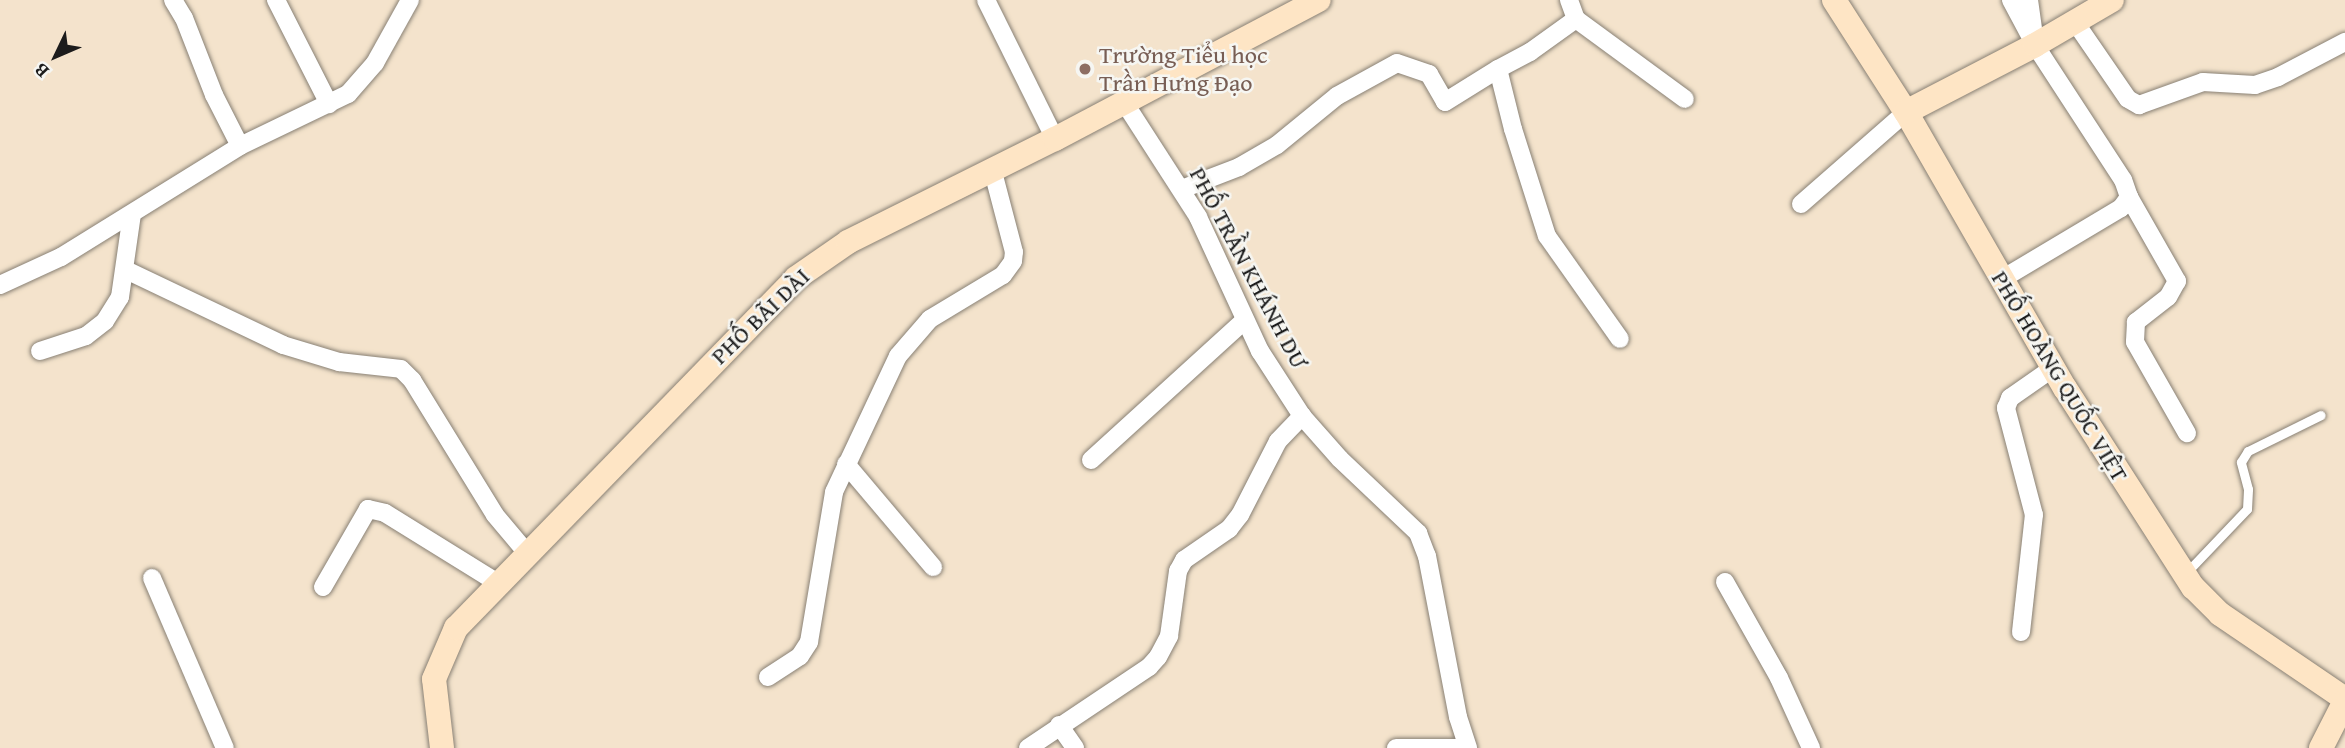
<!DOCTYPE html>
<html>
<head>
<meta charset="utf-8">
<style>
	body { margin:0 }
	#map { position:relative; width:2345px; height:748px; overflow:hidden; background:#f4e3cc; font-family:"Gentium Book Plus",serif }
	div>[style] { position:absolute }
	.roads { filter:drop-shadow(0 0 2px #888074) drop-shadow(0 0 2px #888074) }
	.lane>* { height:9px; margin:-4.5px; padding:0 4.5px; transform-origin:4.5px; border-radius:4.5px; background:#fff }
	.street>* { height:18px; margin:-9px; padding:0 9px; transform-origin:9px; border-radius:9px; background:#fff }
	.secondary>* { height:24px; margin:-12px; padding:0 12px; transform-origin:12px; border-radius:12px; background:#fee5c5 }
	.dots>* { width:19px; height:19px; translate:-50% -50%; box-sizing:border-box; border:4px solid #f6f6f2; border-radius:50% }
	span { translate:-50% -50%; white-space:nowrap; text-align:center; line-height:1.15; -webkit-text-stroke:5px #f6f6f2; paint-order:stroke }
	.education-label { font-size:24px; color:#785e54 }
	.left { translate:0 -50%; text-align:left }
	.street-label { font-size:24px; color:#1c1c1c }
	.north { position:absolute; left:21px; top:21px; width:70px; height:70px; -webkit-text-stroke:5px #f6f6f2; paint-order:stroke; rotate:226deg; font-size:19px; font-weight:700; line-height:28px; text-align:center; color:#1c1c1c }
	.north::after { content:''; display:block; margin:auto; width:24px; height:32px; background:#1c1c1c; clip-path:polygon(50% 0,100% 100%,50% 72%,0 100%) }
</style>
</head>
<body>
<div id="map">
	<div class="roads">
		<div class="lane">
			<div style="left:2185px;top:574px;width:90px;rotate:-46.4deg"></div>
			<div style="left:2247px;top:509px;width:20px;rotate:-87deg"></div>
			<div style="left:2248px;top:489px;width:28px;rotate:-105deg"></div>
			<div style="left:2241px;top:462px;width:13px;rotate:-58deg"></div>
			<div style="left:2248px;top:451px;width:81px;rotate:-26.3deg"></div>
		</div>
		<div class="street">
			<div style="left:173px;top:0;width:21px;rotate:59deg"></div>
			<div style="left:184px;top:18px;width:83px;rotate:68.7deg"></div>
			<div style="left:214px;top:95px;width:57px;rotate:63deg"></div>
			<div style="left:276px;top:0;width:117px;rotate:63deg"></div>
			<div style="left:986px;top:0;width:155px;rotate:63.6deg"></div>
			<div style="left:1569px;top:0;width:20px;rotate:70deg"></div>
			<div style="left:1576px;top:19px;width:57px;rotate:144.3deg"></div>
			<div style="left:1530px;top:52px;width:36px;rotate:152deg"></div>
			<div style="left:1498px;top:69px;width:62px;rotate:76deg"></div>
			<div style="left:1513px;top:129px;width:112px;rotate:72.4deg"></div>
			<div style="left:1547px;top:236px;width:126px;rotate:54.7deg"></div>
			<div style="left:2029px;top:0;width:35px;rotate:82deg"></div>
			<div style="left:1576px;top:19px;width:135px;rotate:36.3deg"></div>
			<div style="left:2075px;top:22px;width:93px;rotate:55.5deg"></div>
			<div style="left:2128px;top:99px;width:13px;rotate:29deg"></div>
			<div style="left:2139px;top:105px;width:68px;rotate:-19.8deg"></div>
			<div style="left:2203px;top:82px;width:52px;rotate:3.3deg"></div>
			<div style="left:2255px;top:85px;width:24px;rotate:-19deg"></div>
			<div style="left:2278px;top:77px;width:76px;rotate:-27.6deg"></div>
			<div style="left:1124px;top:102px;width:137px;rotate:57.2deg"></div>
			<div style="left:1198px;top:217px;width:148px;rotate:65.2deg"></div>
			<div style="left:1260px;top:351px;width:77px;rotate:57.1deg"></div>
			<div style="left:1302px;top:416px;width:57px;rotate:48.5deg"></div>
			<div style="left:1340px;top:459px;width:108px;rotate:43.5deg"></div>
			<div style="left:1418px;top:533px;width:25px;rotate:69deg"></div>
			<div style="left:1427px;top:556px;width:164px;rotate:79.1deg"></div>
			<div style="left:1458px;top:717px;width:33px;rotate:72deg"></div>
			<div style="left:1182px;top:189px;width:61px;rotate:-21.1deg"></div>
			<div style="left:1239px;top:167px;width:44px;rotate:-30.1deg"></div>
			<div style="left:1277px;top:145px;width:77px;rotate:-39.2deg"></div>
			<div style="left:1337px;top:96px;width:68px;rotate:-28.8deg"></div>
			<div style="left:1397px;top:63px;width:34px;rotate:19deg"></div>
			<div style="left:1429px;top:74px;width:32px;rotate:60deg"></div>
			<div style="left:1445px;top:102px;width:62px;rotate:-31.9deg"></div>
			<div style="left:2129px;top:197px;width:97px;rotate:60.3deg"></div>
			<div style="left:2177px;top:281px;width:18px;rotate:119deg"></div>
			<div style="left:2168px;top:297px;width:41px;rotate:142deg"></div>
			<div style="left:2136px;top:322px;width:20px;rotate:93deg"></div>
			<div style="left:2135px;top:342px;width:105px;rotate:60.3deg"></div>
			<div style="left:1801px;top:204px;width:140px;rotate:-41.2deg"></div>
			<div style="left:126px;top:270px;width:174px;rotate:25.5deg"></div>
			<div style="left:283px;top:345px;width:59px;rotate:16.9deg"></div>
			<div style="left:339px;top:362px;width:62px;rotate:6.4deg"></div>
			<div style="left:401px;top:369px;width:16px;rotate:45deg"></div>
			<div style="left:412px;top:380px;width:158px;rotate:58.4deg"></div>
			<div style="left:495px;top:515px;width:50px;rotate:49.9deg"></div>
			<div style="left:2002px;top:279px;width:139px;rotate:-30.8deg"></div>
			<div style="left:2121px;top:208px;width:14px;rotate:-54deg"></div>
			<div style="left:2129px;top:197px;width:18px;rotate:-109deg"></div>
			<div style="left:2123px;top:180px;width:161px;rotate:-123.1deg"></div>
			<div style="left:2035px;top:45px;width:51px;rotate:-118.1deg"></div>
			<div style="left:0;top:285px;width:67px;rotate:-24.7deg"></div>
			<div style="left:61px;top:257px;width:211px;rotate:-31.8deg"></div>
			<div style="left:240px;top:146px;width:120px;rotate:-25.7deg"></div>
			<div style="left:348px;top:94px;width:41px;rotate:-48.9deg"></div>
			<div style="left:375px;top:63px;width:72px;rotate:-60.9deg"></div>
			<div style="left:40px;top:351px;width:48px;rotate:-18.1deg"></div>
			<div style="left:86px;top:336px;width:24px;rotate:-38deg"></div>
			<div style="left:105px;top:321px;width:28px;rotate:-58deg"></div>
			<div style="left:120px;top:297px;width:84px;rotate:-81.8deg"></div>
			<div style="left:1091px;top:460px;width:208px;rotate:-42.3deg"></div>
			<div style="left:846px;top:464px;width:135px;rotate:49.8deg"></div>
			<div style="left:152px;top:578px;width:185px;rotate:66.8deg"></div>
			<div style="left:1725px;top:582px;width:110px;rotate:60.6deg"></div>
			<div style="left:1779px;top:678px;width:77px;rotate:65.4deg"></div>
			<div style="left:323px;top:587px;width:90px;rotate:-60deg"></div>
			<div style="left:368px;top:509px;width:17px;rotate:13deg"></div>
			<div style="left:385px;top:513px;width:133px;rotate:31.8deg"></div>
			<div style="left:2021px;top:632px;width:118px;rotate:-83.7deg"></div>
			<div style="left:2034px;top:515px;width:111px;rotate:-104.7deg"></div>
			<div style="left:2006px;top:408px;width:11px;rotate:-68deg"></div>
			<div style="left:2010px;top:398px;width:52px;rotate:-34.9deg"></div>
			<div style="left:768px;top:677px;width:38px;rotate:-33deg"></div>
			<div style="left:800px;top:656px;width:17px;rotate:-57deg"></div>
			<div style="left:809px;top:642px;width:152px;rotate:-80.5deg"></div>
			<div style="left:834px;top:492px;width:150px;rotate:-64.8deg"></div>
			<div style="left:898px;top:356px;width:49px;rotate:-49.1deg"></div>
			<div style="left:930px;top:319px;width:85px;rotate:-31.1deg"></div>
			<div style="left:1003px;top:275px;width:17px;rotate:-54deg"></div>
			<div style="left:1013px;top:261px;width:9px;rotate:-84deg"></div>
			<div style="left:1014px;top:252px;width:83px;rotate:-104.7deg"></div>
			<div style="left:1059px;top:725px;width:28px;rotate:55deg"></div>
			<div style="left:1028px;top:748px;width:146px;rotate:-33.8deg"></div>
			<div style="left:1149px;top:667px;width:13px;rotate:-48deg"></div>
			<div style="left:1158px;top:657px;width:24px;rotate:-62deg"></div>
			<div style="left:1169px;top:636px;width:66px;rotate:-82.1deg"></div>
			<div style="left:1178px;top:571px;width:13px;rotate:-61deg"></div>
			<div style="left:1184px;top:560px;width:55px;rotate:-34.6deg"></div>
			<div style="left:1229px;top:529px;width:18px;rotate:-52deg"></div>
			<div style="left:1240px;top:515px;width:83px;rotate:-62.8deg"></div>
			<div style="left:1278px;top:441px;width:35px;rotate:-46deg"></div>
			<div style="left:1396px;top:748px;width:71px"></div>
		</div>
		<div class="secondary">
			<div style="left:1834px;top:0;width:133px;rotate:57.3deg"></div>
			<div style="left:1906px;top:112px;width:319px;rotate:60.1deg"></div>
			<div style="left:2065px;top:388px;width:237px;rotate:57.3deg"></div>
			<div style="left:2193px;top:587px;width:38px;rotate:45deg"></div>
			<div style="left:2220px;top:614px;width:151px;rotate:34.2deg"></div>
			<div style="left:1906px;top:112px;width:145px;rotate:-27.4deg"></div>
			<div style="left:2035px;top:45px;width:89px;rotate:-30.3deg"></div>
			<div style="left:442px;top:748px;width:69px;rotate:-96.6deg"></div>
			<div style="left:434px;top:679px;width:56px;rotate:-66.7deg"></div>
			<div style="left:456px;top:628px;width:488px;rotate:-45.8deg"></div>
			<div style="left:796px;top:278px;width:63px;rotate:-34.7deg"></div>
			<div style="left:848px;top:242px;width:231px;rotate:-26.5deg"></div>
			<div style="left:1055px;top:139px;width:298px;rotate:-27.8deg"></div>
			<div style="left:2321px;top:748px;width:53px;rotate:-62.9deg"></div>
		</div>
	</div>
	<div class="dots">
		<div style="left:1085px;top:69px;background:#8d6e63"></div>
	</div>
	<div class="education-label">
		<span class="left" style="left:1099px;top:69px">Trường Tiểu học<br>Trần Hưng Đạo</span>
	</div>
	<div class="street-label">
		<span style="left:1249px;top:268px;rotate:62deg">PHỐ TRẦN KHÁNH DƯ</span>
		<span style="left:760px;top:316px;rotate:-44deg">PHỐ BÃI DÀI</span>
		<span style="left:2060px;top:376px;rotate:59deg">PHỐ HOÀNG QUỐC VIỆT</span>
	</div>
	<div class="north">B</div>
</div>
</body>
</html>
